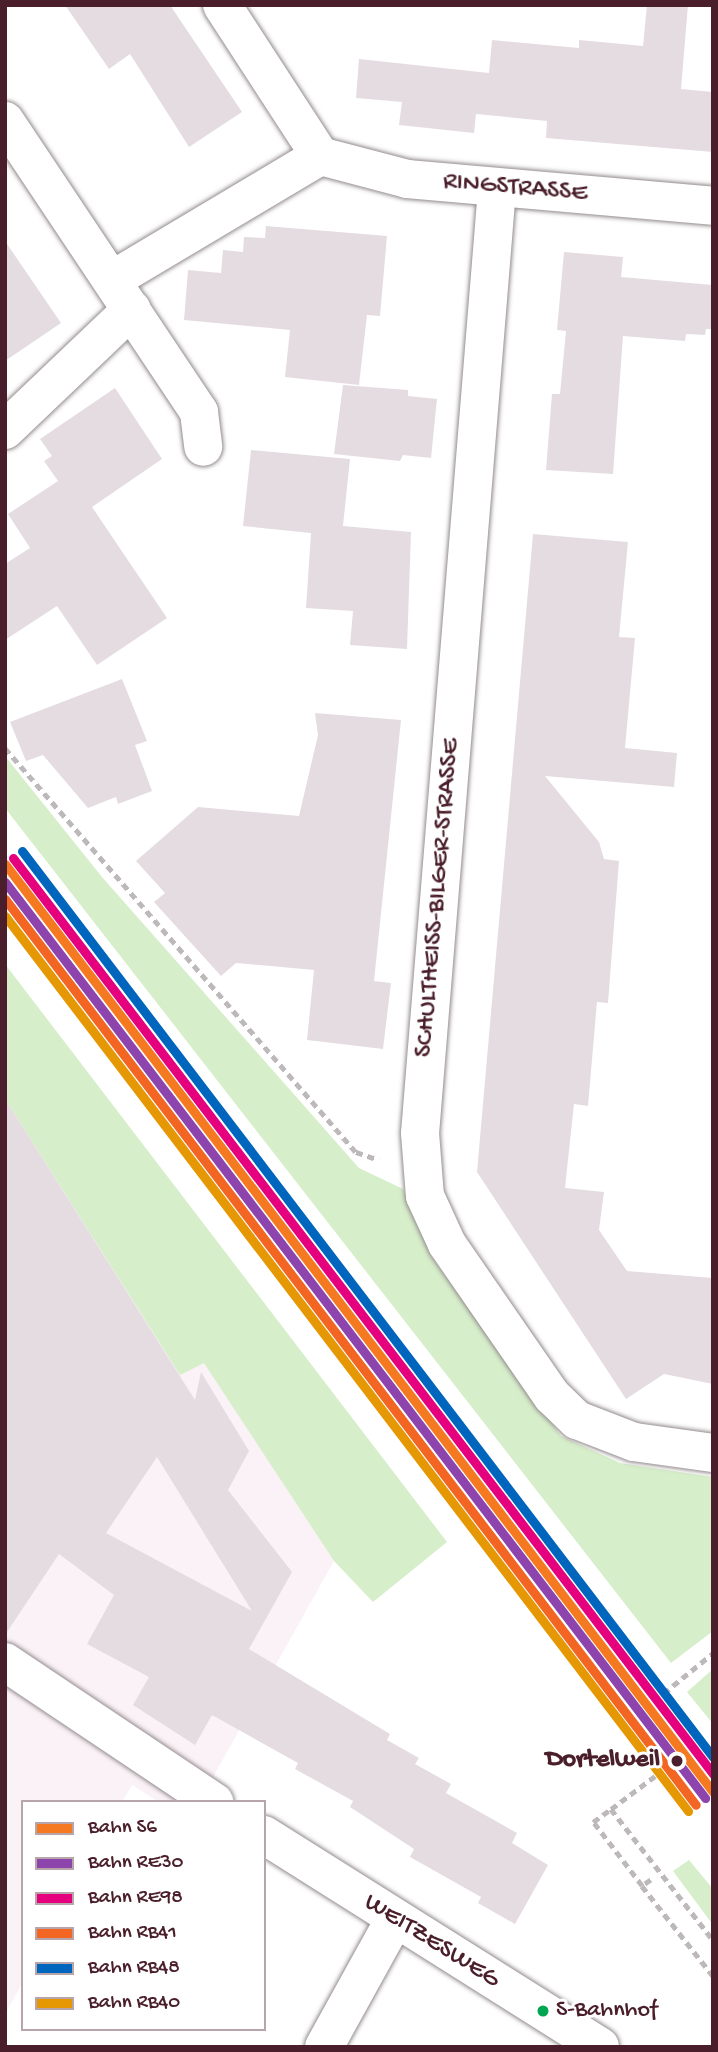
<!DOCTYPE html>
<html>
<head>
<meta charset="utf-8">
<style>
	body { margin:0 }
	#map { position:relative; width:718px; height:2052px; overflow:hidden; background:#fff; font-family:"Gochi Hand",sans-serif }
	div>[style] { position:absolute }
	.built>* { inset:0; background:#faf2f7 }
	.green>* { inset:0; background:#d6eeca }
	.building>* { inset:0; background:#e5dce2 }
	.path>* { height:4.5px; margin-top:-2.25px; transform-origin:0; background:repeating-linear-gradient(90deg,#bdb8b9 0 7px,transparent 0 12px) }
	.roads { filter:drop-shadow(0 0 2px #948c8e) drop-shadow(0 0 2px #948c8e) }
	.street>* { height:38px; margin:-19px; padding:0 19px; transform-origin:19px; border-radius:19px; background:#fff }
	.rail-1>* { height:9px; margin:-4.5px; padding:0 4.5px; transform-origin:4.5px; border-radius:4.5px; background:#f57921 }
	.rail-2>* { height:9px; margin:-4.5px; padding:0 4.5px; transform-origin:4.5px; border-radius:4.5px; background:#8e44ad }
	.rail-3>* { height:9px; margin:-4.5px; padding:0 4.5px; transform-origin:4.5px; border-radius:4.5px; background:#e5007d }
	.rail-4>* { height:9px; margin:-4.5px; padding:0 4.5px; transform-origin:4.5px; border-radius:4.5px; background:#f26522 }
	.rail-5>* { height:9px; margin:-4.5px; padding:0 4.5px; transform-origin:4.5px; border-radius:4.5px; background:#0065bd }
	.rail-6>* { height:9px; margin:-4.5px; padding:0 4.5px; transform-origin:4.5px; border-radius:4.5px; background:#e69804 }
	.dots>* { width:19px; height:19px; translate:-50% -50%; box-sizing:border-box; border:4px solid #fff; border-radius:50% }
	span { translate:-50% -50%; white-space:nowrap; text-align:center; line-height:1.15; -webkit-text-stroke:6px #fff; paint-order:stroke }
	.bus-label { font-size:24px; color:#4a1f2b }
	.left { translate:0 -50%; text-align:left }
	.street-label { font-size:26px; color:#4a1f2b }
	.stop-label { font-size:26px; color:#4a1f2b; font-weight:700 }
	.right { translate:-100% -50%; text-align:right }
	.frame { position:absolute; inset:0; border:7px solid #4a1f2b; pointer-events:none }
	.legend { position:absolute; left:21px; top:1800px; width:245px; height:231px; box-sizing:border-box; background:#fff; border:2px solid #b7a5aa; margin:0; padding:9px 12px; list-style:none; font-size:21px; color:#4a1f2b }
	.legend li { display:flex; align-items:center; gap:14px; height:35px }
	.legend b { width:35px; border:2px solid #b7a5aa }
</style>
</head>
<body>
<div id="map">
	<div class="built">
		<div style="clip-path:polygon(5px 1058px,334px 1561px,199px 1802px,159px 1802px,132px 1785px,122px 1802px,23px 1802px,23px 1982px,5px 2014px)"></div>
	</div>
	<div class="green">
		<div style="clip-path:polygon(5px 756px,102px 877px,359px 1168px,403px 1189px,431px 1256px,561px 1436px,620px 1463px,713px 1477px,713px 1631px,671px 1663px,5px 808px)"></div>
		<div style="clip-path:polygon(5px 964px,447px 1542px,373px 1602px,334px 1561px,204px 1363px,180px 1375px,5px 1099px)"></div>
		<div style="clip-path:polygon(713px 1669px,713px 1724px,687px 1692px)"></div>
		<div style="clip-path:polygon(689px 1860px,713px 1889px,713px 1925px,673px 1871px)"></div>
	</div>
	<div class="building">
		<div style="clip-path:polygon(65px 5px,170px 5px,242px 112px,189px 147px,130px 54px,109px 69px)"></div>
		<div style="clip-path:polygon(647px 5px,688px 5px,681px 89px,713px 92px,713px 152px,546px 138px,547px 121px,476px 114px,474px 133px,399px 125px,402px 102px,356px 98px,359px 59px,489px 73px,492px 40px,579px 48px,579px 40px,643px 46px)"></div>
		<div style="clip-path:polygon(266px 226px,387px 236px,380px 316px,367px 315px,359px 385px,285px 377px,290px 330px,184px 320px,188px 270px,221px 273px,223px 250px,243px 252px,244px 237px,265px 238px)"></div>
		<div style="clip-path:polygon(5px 241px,61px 323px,5px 361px)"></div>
		<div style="clip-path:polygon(564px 252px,623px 257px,621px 277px,713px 285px,713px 329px,706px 329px,705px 335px,686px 334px,685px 341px,623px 336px,613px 474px,546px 470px,552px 394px,560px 394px,566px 331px,557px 330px)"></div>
		<div style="clip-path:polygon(343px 385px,408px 390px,408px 396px,437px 399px,431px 458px,403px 455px,400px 461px,334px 454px)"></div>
		<div style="clip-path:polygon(115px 388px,162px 459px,92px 507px,167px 618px,97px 665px,57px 606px,5px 640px,5px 564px,30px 548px,8px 514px,58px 481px,44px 461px,52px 456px,40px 439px)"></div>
		<div style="clip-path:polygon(251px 450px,350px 459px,343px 526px,411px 532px,407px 649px,350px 645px,353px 611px,306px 608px,311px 533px,243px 526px)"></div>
		<div style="clip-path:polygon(533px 534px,628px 542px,619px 637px,635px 638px,625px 748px,677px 753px,674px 787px,545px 776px,599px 842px,604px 859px,619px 861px,608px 1003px,597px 1002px,588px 1106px,574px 1104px,565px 1188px,604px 1192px,599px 1230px,627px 1271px,713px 1278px,713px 1384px,664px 1374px,626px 1399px,477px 1172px)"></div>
		<div style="clip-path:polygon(122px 679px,147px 741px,135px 745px,152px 791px,118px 804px,116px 797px,88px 808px,43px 755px,26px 761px,10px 722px)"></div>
		<div style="clip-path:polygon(315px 713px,401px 720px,374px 981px,391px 983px,383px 1049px,307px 1040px,314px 970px,236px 963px,221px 976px,154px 902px,165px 893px,136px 861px,198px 807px,299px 816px,318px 735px)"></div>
		<div style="clip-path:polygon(evenodd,5px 1099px,195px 1400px,201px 1372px,249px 1451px,228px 1490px,292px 1572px,249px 1649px,390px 1734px,387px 1740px,419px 1758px,415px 1764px,451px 1784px,446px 1793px,517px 1833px,512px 1843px,548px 1865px,515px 1924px,478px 1903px,481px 1897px,410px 1857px,414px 1849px,350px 1807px,353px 1801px,295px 1769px,298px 1763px,212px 1715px,195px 1745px,133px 1705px,149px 1677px,87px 1644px,114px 1595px,59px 1554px,5px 1635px,5px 1099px,157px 1457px,252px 1611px,106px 1533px,157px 1457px)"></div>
	</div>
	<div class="path">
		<div style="left:5px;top:748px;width:535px;rotate:49.02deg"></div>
		<div style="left:356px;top:1152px;width:24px;rotate:19deg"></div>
		<div style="left:654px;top:1701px;width:76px;rotate:-39.1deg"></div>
		<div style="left:611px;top:1809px;width:55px;rotate:-36.9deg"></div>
		<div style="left:651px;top:1880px;width:11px;rotate:146deg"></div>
		<div style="left:642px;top:1886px;width:115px;rotate:51.7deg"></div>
		<div style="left:642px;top:1886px;width:81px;rotate:-127.4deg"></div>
		<div style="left:593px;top:1822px;width:22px;rotate:-36deg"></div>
		<div style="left:611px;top:1809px;width:166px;rotate:52.1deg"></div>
	</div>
	<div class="roads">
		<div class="street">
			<div style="left:222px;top:5px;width:180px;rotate:57deg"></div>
			<div style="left:5px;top:121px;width:350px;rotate:56.3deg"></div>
			<div style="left:199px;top:412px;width:35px;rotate:83deg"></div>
			<div style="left:497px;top:189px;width:947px;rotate:94.66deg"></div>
			<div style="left:420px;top:1133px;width:63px;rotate:85.5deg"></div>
			<div style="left:425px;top:1196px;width:53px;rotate:65.4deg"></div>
			<div style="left:447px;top:1244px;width:185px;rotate:55.4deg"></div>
			<div style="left:552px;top:1396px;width:35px;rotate:44deg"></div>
			<div style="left:577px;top:1420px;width:61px;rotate:21.1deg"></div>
			<div style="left:634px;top:1442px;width:80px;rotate:7.9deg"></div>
			<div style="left:112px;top:280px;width:242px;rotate:-30.8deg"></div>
			<div style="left:320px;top:156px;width:90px;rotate:14.8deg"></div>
			<div style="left:407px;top:179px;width:307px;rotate:5deg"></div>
			<div style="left:5px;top:430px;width:175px;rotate:-43.6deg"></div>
			<div style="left:5px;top:1662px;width:252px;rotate:33.8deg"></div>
			<div style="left:264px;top:1835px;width:397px;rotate:32.2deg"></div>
			<div style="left:324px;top:2047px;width:145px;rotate:-61.1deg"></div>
		</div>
	</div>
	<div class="rail-1">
		<div style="left:5px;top:864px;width:1167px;rotate:52.66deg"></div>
	</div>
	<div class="rail-2">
		<div style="left:5px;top:882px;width:1153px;rotate:52.61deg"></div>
	</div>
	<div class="rail-3">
		<div style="left:13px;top:858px;width:1153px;rotate:52.61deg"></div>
	</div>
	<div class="rail-4">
		<div style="left:5px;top:899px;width:1139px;rotate:52.67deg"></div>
	</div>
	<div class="rail-5">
		<div style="left:22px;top:851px;width:1139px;rotate:52.67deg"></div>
	</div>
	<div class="rail-6">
		<div style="left:5px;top:916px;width:1126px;rotate:52.65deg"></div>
	</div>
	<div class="dots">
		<div style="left:677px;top:1761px;background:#4a1f2b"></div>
		<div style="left:543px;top:2011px;background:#00a651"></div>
	</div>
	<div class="bus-label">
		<span class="left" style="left:556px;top:2011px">S-Bahnhof</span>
	</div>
	<div class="street-label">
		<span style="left:515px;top:189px;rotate:5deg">RINGSTRASSE</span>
		<span style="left:439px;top:898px;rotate:-85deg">SCHULTHEISS-BILGER-STRASSE</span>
		<span style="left:431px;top:1942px;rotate:32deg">WEITZESWEG</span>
	</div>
	<div class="stop-label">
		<span class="right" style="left:660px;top:1761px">Dortelweil</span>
	</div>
	<div class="frame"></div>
	<ul class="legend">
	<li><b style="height:9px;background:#f57921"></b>Bahn S6</li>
	<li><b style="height:9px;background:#8e44ad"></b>Bahn RE30</li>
	<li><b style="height:9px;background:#e5007d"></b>Bahn RE98</li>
	<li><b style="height:9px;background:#f26522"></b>Bahn RB41</li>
	<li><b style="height:9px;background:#0065bd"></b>Bahn RB48</li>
	<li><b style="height:9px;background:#e69804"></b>Bahn RB40</li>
	</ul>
</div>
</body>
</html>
